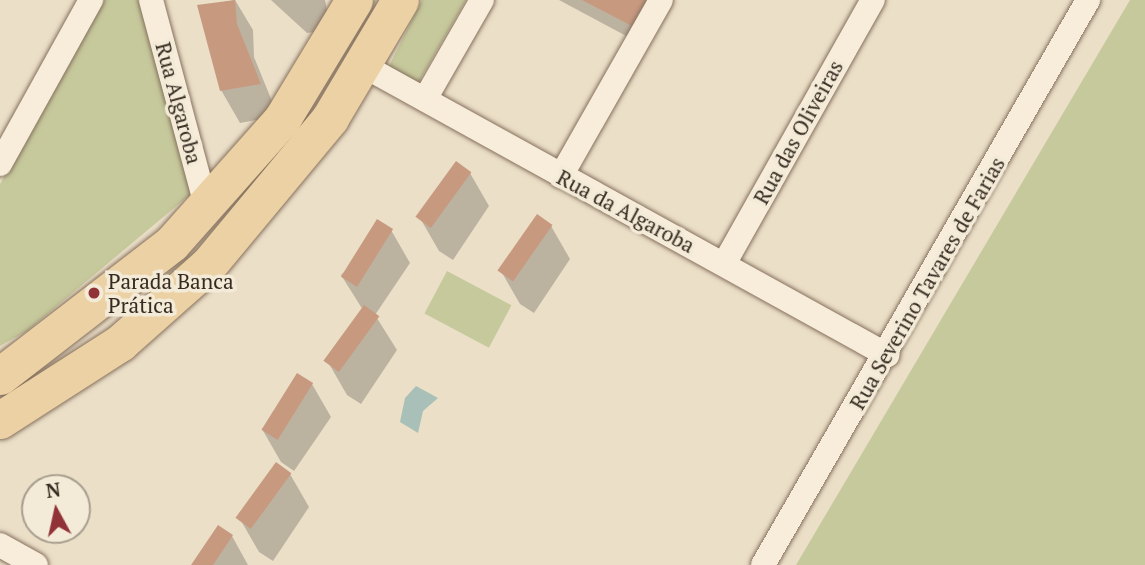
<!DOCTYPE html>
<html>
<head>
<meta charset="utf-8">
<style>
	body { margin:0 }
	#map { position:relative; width:1145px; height:565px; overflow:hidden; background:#ebdfc8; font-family:"PT Serif",serif }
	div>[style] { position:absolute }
	.green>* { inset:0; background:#c6c99c; transform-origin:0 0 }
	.water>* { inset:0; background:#a8c0b8 }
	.shadow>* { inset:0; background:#0003 }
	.building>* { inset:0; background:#c79a80; transform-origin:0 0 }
	.roads { filter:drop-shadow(0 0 2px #86715e) drop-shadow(0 0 2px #86715e) }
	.minor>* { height:24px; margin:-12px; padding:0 12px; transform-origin:12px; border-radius:12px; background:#f7edda }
	.primary>* { height:37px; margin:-18.5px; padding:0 18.5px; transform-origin:18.5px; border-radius:18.5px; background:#ebd1a3 }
	.dots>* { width:19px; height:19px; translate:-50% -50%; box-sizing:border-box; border:4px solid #f3ead7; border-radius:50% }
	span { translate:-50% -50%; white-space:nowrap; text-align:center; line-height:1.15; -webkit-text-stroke:7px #f3ead7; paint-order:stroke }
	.street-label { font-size:21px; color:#372b21 }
	.poi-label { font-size:21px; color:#372b21 }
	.left { translate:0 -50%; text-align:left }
	.north { position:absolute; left:21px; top:474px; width:70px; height:70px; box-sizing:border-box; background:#f3ead7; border:2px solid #a89e8e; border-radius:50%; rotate:352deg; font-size:19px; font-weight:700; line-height:28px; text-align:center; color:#372b21 }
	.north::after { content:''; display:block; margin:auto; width:24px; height:32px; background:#913237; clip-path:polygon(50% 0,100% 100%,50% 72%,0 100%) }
</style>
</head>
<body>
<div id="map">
	<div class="green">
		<div style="clip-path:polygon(102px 0,138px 0,192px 193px,27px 331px,0 346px,0 184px)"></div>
		<div style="clip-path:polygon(422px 0,466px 0,418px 83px,388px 68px)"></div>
		<div style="clip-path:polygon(1130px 0,1145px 0,1145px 565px,796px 565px)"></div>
		<div style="left:447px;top:271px;width:73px;height:48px;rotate:28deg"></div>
	</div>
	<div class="water">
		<div style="clip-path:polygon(416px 386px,438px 398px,423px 411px,418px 433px,400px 422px,405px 398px)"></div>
	</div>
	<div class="shadow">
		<div style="clip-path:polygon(235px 0,253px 30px,254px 57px,278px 116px,240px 123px,221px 90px,199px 7px)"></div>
		<div style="clip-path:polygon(271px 0,325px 0,331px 30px,307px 33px)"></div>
		<div style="clip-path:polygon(559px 0,667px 0,643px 45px)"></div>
		<div style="clip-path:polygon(470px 173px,489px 206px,453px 260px,439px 251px,420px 218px)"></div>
		<div style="clip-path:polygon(551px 226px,570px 259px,534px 313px,520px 304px,501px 271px)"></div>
		<div style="clip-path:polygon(391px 230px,410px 263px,375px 315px,397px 350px,361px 404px,347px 395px,328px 362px,363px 310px,341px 275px)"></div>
		<div style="clip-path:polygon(312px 384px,331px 417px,294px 471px,281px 462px,262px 429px)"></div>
		<div style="clip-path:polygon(290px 474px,309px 507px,273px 561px,259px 552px,240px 519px)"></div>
		<div style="clip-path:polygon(232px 536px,248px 565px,193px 565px)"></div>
	</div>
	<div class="building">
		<div style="clip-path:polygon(235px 0,237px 24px,261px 84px,220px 91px,197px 5px)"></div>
		<div style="clip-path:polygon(582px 0,646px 0,632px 26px)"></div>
		<div style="left:456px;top:161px;width:19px;height:69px;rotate:36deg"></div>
		<div style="left:537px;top:214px;width:19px;height:69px;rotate:35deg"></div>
		<div style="left:377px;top:219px;width:19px;height:68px;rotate:32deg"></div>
		<div style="left:364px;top:305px;width:19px;height:69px;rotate:36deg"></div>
		<div style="left:297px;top:373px;width:19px;height:67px;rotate:32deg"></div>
		<div style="left:276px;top:462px;width:19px;height:69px;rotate:36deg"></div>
		<div style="clip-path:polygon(218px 525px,233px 535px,213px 565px,191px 565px)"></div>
	</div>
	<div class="roads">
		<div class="minor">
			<div style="left:151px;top:0;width:212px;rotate:75deg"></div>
			<div style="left:364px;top:66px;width:598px;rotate:28.92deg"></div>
			<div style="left:425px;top:99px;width:114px;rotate:-60.1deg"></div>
			<div style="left:0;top:164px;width:188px;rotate:-61deg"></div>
			<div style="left:561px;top:176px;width:202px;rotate:-60.4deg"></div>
			<div style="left:724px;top:264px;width:303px;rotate:-60.6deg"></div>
			<div style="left:0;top:545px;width:41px;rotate:29.1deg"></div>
			<div style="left:763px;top:565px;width:652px;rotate:-60.09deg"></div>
		</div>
		<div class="primary">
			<div style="left:0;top:376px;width:217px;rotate:-37.7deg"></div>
			<div style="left:172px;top:243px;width:166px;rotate:-48.4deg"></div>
			<div style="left:282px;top:119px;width:139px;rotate:-58.8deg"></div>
			<div style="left:0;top:420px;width:143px;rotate:-32.7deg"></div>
			<div style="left:120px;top:343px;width:119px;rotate:-41.6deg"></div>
			<div style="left:209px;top:264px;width:190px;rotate:-50.3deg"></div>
			<div style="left:330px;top:118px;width:137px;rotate:-59.3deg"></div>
		</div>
	</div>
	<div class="dots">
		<div style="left:94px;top:293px;background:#913237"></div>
	</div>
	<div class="street-label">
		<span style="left:179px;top:103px;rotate:75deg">Rua Algaroba</span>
		<span style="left:798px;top:132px;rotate:-61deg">Rua das Oliveiras</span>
		<span style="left:626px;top:211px;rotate:28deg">Rua da Algaroba</span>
		<span style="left:927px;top:283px;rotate:-60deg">Rua Severino Tavares de Farias</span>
	</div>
	<div class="poi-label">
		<span class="left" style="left:108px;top:293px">Parada Banca<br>Prática</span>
	</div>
	<div class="north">N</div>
</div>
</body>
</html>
